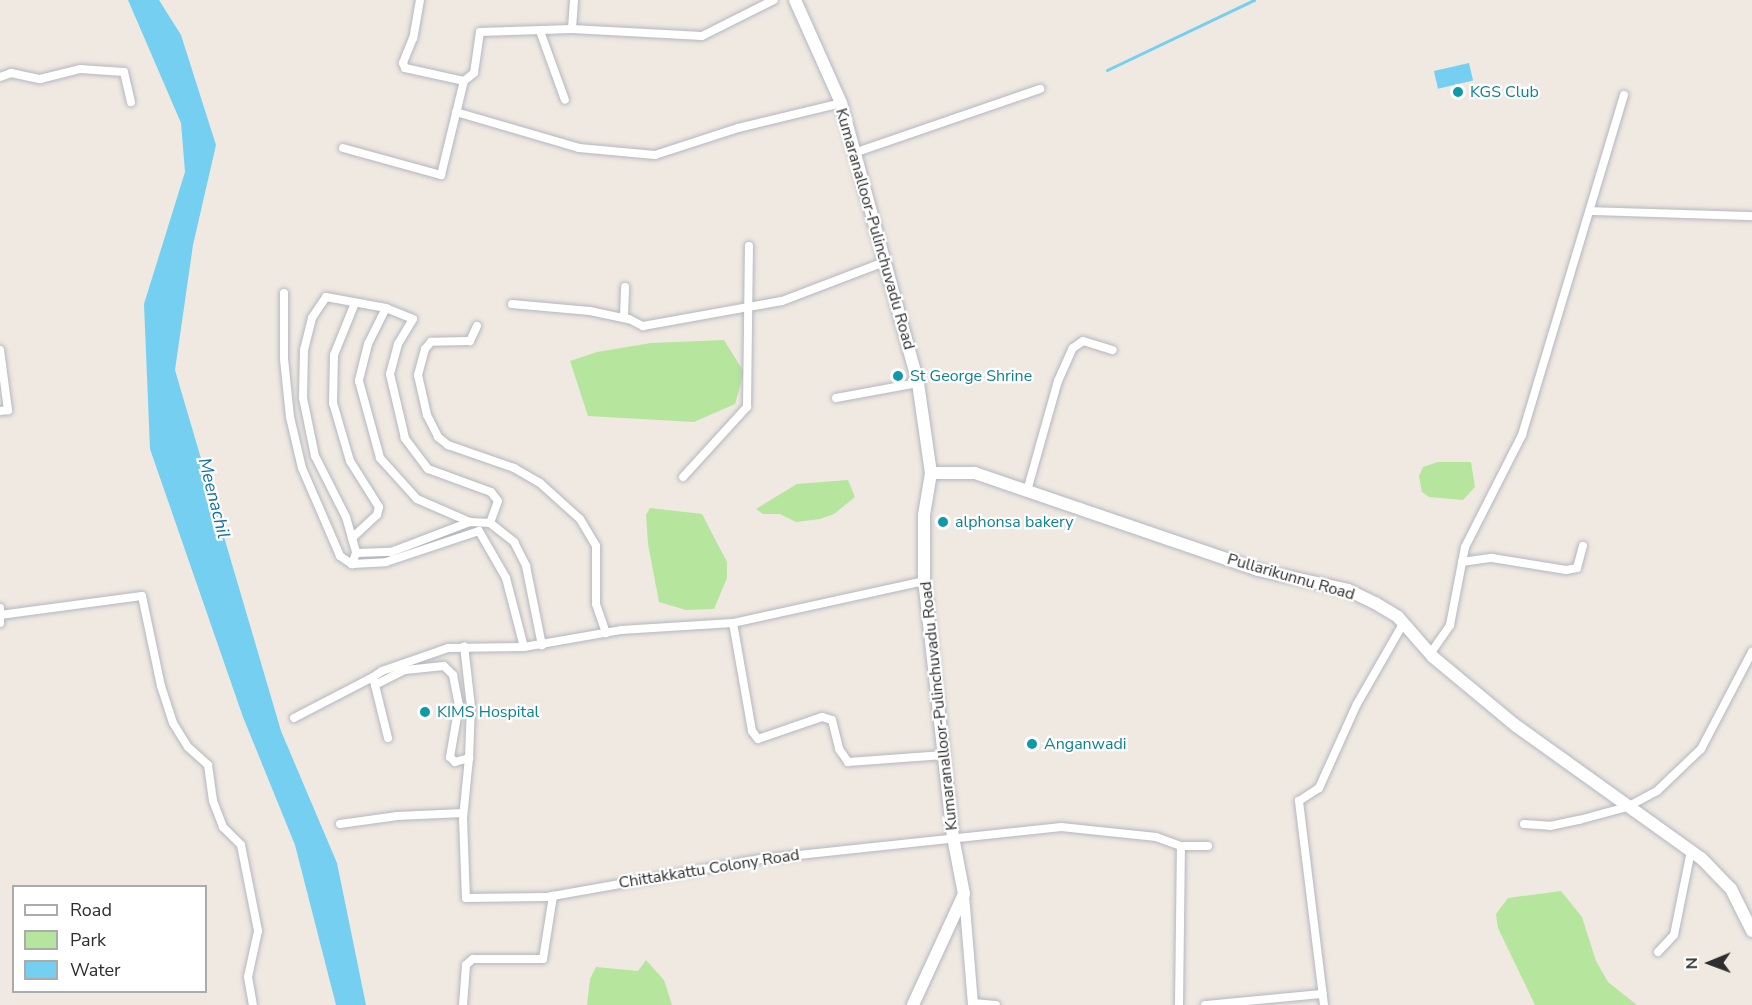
<!DOCTYPE html>
<html>
<head>
<meta charset="utf-8">
<style>
	body { margin:0 }
	#map { position:relative; width:1752px; height:1005px; overflow:hidden; background:#efe9e1; font-family:"Nunito Sans",sans-serif }
	div>[style] { position:absolute }
	.green>* { inset:0; background:#b6e59e }
	.water>* { inset:0; background:#75cff0; transform-origin:0 0 }
	.stream>* { height:3px; margin:-1.5px; padding:0 1.5px; transform-origin:1.5px; border-radius:1.5px; background:#75cff0 }
	.roads { filter:drop-shadow(0 0 2px #b4b7c1) drop-shadow(0 0 2px #b4b7c1) }
	.minor>* { height:8px; margin:-4px; padding:0 4px; transform-origin:4px; border-radius:4px; background:#fff }
	.tertiary>* { height:10px; margin:-5px; padding:0 5px; transform-origin:5px; border-radius:5px; background:#fff }
	.secondary>* { height:12px; margin:-6px; padding:0 6px; transform-origin:6px; border-radius:6px; background:#fff }
	.dots>* { width:16px; height:16px; translate:-50% -50%; box-sizing:border-box; border:3px solid #fff; border-radius:50% }
	span { translate:-50% -50%; white-space:nowrap; text-align:center; line-height:1.15; -webkit-text-stroke:4.5px #fff; paint-order:stroke }
	.culture-label { font-size:16px; color:#0d838f }
	.left { translate:0 -50%; text-align:left }
	.street-label { font-size:16px; color:#2e2e2e }
	.water-label { font-size:18px; color:#0d6fa3; font-style:italic }
	.legend { position:absolute; left:12px; top:885px; width:195px; height:108px; box-sizing:border-box; background:#fff; border:2px solid #ababab; margin:0; padding:8px 10px; list-style:none; font-size:18px; color:#2e2e2e }
	.legend li { display:flex; align-items:center; gap:12px; height:30px }
	.legend b { width:30px; border:2px solid #ababab }
	.north { position:absolute; left:1680px; top:933px; width:60px; height:60px; -webkit-text-stroke:4px #fff; paint-order:stroke; rotate:269deg; font-size:16px; font-weight:700; line-height:24px; text-align:center; color:#2e2e2e }
	.north::after { content:''; display:block; margin:auto; width:21px; height:27px; background:#2e2e2e; clip-path:polygon(50% 0,100% 100%,50% 72%,0 100%) }
</style>
</head>
<body>
<div id="map">
	<div class="green">
		<div style="clip-path:polygon(724px 340px,744px 372px,735px 404px,694px 422px,588px 416px,570px 361px,597px 352px,651px 343px)"></div>
		<div style="clip-path:polygon(1471px 462px,1475px 487px,1463px 500px,1429px 497px,1422px 492px,1419px 476px,1423px 467px,1438px 462px)"></div>
		<div style="clip-path:polygon(848px 480px,855px 497px,834px 514px,820px 519px,796px 522px,780px 514px,763px 514px,756px 509px,797px 484px)"></div>
		<div style="clip-path:polygon(650px 508px,702px 514px,727px 562px,727px 578px,714px 609px,686px 610px,659px 602px,648px 544px,646px 515px)"></div>
		<div style="clip-path:polygon(1561px 891px,1582px 917px,1596px 961px,1608px 982px,1637px 1005px,1535px 1005px,1498px 928px,1496px 914px,1508px 898px)"></div>
		<div style="clip-path:polygon(646px 960px,664px 980px,672px 1005px,587px 1005px,590px 979px,596px 967px,638px 971px)"></div>
	</div>
	<div class="water">
		<div style="clip-path:polygon(128px 0,159px 0,181px 35px,216px 145px,193px 245px,175px 370px,281px 731px,337px 863px,366px 1005px,336px 1005px,295px 845px,243px 717px,150px 449px,144px 304px,185px 172px,181px 123px)"></div>
		<div style="left:1469px;top:63px;width:18px;height:36px;rotate:77deg"></div>
	</div>
	<div class="stream">
		<div style="left:1107px;top:70px;width:163px;rotate:-25.5deg"></div>
	</div>
	<div class="roads">
		<div class="minor">
			<div style="left:420px;top:0;width:39px;rotate:100deg"></div>
			<div style="left:413px;top:38px;width:27px;rotate:112deg"></div>
			<div style="left:403px;top:63px;width:5px;rotate:68deg"></div>
			<div style="left:405px;top:68px;width:60px;rotate:12.4deg"></div>
			<div style="left:572px;top:29px;width:29px;rotate:-86deg"></div>
			<div style="left:540px;top:31px;width:73px;rotate:70.1deg"></div>
			<div style="left:0;top:77px;width:12px;rotate:-20deg"></div>
			<div style="left:11px;top:73px;width:30px;rotate:12deg"></div>
			<div style="left:40px;top:79px;width:41px;rotate:-14deg"></div>
			<div style="left:80px;top:69px;width:44px;rotate:3.9deg"></div>
			<div style="left:124px;top:72px;width:31px;rotate:77deg"></div>
			<div style="left:456px;top:112px;width:128px;rotate:16.3deg"></div>
			<div style="left:579px;top:148px;width:76px;rotate:5.3deg"></div>
			<div style="left:655px;top:155px;width:87px;rotate:-18deg"></div>
			<div style="left:738px;top:128px;width:106px;rotate:-13.6deg"></div>
			<div style="left:343px;top:148px;width:102px;rotate:15.4deg"></div>
			<div style="left:441px;top:175px;width:97px;rotate:-76.3deg"></div>
			<div style="left:464px;top:81px;width:13px;rotate:-39deg"></div>
			<div style="left:474px;top:73px;width:41px;rotate:-81.7deg"></div>
			<div style="left:480px;top:32px;width:92px;rotate:-1.9deg"></div>
			<div style="left:572px;top:29px;width:130px;rotate:3.1deg"></div>
			<div style="left:702px;top:36px;width:80px;rotate:-26.6deg"></div>
			<div style="left:854px;top:153px;width:197px;rotate:-19deg"></div>
			<div style="left:1590px;top:211px;width:162px;rotate:1.8deg"></div>
			<div style="left:284px;top:293px;width:66px;rotate:90deg"></div>
			<div style="left:284px;top:359px;width:58px;rotate:84.1deg"></div>
			<div style="left:290px;top:417px;width:52px;rotate:76.8deg"></div>
			<div style="left:302px;top:468px;width:96px;rotate:66.6deg"></div>
			<div style="left:340px;top:556px;width:14px;rotate:34deg"></div>
			<div style="left:512px;top:304px;width:78px;rotate:5.1deg"></div>
			<div style="left:590px;top:311px;width:40px;rotate:12deg"></div>
			<div style="left:629px;top:319px;width:16px;rotate:27deg"></div>
			<div style="left:643px;top:326px;width:141px;rotate:-10.2deg"></div>
			<div style="left:782px;top:301px;width:109px;rotate:-20.9deg"></div>
			<div style="left:386px;top:308px;width:40px;rotate:116.6deg"></div>
			<div style="left:368px;top:344px;width:38px;rotate:104deg"></div>
			<div style="left:359px;top:381px;width:80px;rotate:74.7deg"></div>
			<div style="left:380px;top:458px;width:55px;rotate:47.9deg"></div>
			<div style="left:417px;top:499px;width:58px;rotate:23.5deg"></div>
			<div style="left:470px;top:522px;width:20px;rotate:3deg"></div>
			<div style="left:490px;top:523px;width:23px;rotate:-70deg"></div>
			<div style="left:498px;top:501px;width:11px;rotate:-128deg"></div>
			<div style="left:491px;top:492px;width:67px;rotate:-159.9deg"></div>
			<div style="left:428px;top:469px;width:39px;rotate:-127deg"></div>
			<div style="left:405px;top:438px;width:66px;rotate:-103.2deg"></div>
			<div style="left:390px;top:374px;width:31px;rotate:-75deg"></div>
			<div style="left:398px;top:344px;width:29px;rotate:-59deg"></div>
			<div style="left:413px;top:319px;width:29px;rotate:-158deg"></div>
			<div style="left:386px;top:308px;width:61px;rotate:-169.6deg"></div>
			<div style="left:326px;top:297px;width:25px;rotate:124deg"></div>
			<div style="left:312px;top:318px;width:33px;rotate:104deg"></div>
			<div style="left:304px;top:350px;width:48px;rotate:91.2deg"></div>
			<div style="left:303px;top:398px;width:59px;rotate:78.3deg"></div>
			<div style="left:315px;top:456px;width:68px;rotate:63.1deg"></div>
			<div style="left:346px;top:517px;width:37px;rotate:74deg"></div>
			<div style="left:356px;top:553px;width:12px;rotate:110deg"></div>
			<div style="left:352px;top:564px;width:34px;rotate:-3deg"></div>
			<div style="left:386px;top:562px;width:98px;rotate:-18.4deg"></div>
			<div style="left:479px;top:531px;width:54px;rotate:60.1deg"></div>
			<div style="left:506px;top:578px;width:71px;rotate:75.4deg"></div>
			<div style="left:624px;top:318px;width:31px;rotate:-88deg"></div>
			<div style="left:477px;top:326px;width:17px;rotate:115deg"></div>
			<div style="left:470px;top:341px;width:39px;rotate:179deg"></div>
			<div style="left:431px;top:342px;width:9px;rotate:131deg"></div>
			<div style="left:425px;top:349px;width:27px;rotate:105deg"></div>
			<div style="left:418px;top:375px;width:41px;rotate:77.3deg"></div>
			<div style="left:427px;top:415px;width:25px;rotate:63deg"></div>
			<div style="left:438px;top:437px;width:13px;rotate:39deg"></div>
			<div style="left:448px;top:445px;width:70px;rotate:19.2deg"></div>
			<div style="left:514px;top:468px;width:30px;rotate:30deg"></div>
			<div style="left:540px;top:483px;width:54px;rotate:42deg"></div>
			<div style="left:580px;top:519px;width:31px;rotate:59deg"></div>
			<div style="left:596px;top:546px;width:58px;rotate:90deg"></div>
			<div style="left:596px;top:604px;width:31px;rotate:71deg"></div>
			<div style="left:0;top:350px;width:61px;rotate:82.4deg"></div>
			<div style="left:8px;top:410px;width:8px;rotate:173deg"></div>
			<div style="left:836px;top:398px;width:83px;rotate:-10.4deg"></div>
			<div style="left:683px;top:477px;width:95px;rotate:-47.6deg"></div>
			<div style="left:747px;top:407px;width:161px;rotate:-89.3deg"></div>
			<div style="left:1027px;top:491px;width:114px;rotate:-74.3deg"></div>
			<div style="left:1058px;top:381px;width:36px;rotate:-66deg"></div>
			<div style="left:1073px;top:348px;width:12px;rotate:-35deg"></div>
			<div style="left:1083px;top:341px;width:31px;rotate:17deg"></div>
			<div style="left:490px;top:523px;width:31px;rotate:38deg"></div>
			<div style="left:514px;top:542px;width:27px;rotate:63deg"></div>
			<div style="left:526px;top:566px;width:81px;rotate:78.6deg"></div>
			<div style="left:352px;top:538px;width:34px;rotate:-43deg"></div>
			<div style="left:377px;top:515px;width:8px;rotate:-76deg"></div>
			<div style="left:379px;top:507px;width:54px;rotate:-122.2deg"></div>
			<div style="left:350px;top:461px;width:60px;rotate:-106.3deg"></div>
			<div style="left:333px;top:403px;width:48px;rotate:-88.8deg"></div>
			<div style="left:334px;top:355px;width:56px;rotate:-68deg"></div>
			<div style="left:356px;top:553px;width:35px;rotate:-2deg"></div>
			<div style="left:391px;top:552px;width:85px;rotate:-20.8deg"></div>
			<div style="left:1462px;top:562px;width:30px;rotate:-8deg"></div>
			<div style="left:1492px;top:558px;width:75px;rotate:9.2deg"></div>
			<div style="left:1566px;top:570px;width:11px;rotate:-10deg"></div>
			<div style="left:1577px;top:568px;width:23px;rotate:-75deg"></div>
			<div style="left:0;top:608px;width:15px;rotate:90deg"></div>
			<div style="left:0;top:615px;width:143px;rotate:-7.6deg"></div>
			<div style="left:142px;top:596px;width:92px;rotate:78.1deg"></div>
			<div style="left:161px;top:686px;width:39px;rotate:72deg"></div>
			<div style="left:173px;top:723px;width:28px;rotate:58deg"></div>
			<div style="left:188px;top:747px;width:27px;rotate:42deg"></div>
			<div style="left:208px;top:765px;width:36px;rotate:82deg"></div>
			<div style="left:213px;top:801px;width:28px;rotate:69deg"></div>
			<div style="left:223px;top:827px;width:25px;rotate:45deg"></div>
			<div style="left:241px;top:845px;width:88px;rotate:78.8deg"></div>
			<div style="left:258px;top:931px;width:47px;rotate:102.3deg"></div>
			<div style="left:248px;top:977px;width:28px;rotate:80deg"></div>
			<div style="left:733px;top:623px;width:110px;rotate:80deg"></div>
			<div style="left:752px;top:731px;width:10px;rotate:53deg"></div>
			<div style="left:758px;top:739px;width:68px;rotate:-19deg"></div>
			<div style="left:822px;top:717px;width:10px;rotate:17deg"></div>
			<div style="left:832px;top:720px;width:30px;rotate:76deg"></div>
			<div style="left:839px;top:749px;width:16px;rotate:55deg"></div>
			<div style="left:848px;top:762px;width:96px;rotate:-4.2deg"></div>
			<div style="left:1430px;top:654px;width:35px;rotate:-55deg"></div>
			<div style="left:1450px;top:625px;width:79px;rotate:-79.1deg"></div>
			<div style="left:1465px;top:547px;width:126px;rotate:-63deg"></div>
			<div style="left:1522px;top:435px;width:355px;rotate:-73.3deg"></div>
			<div style="left:375px;top:685px;width:8px;rotate:-104deg"></div>
			<div style="left:373px;top:677px;width:11px;rotate:-34deg"></div>
			<div style="left:382px;top:671px;width:70px;rotate:-19.2deg"></div>
			<div style="left:448px;top:648px;width:76px;rotate:-0.8deg"></div>
			<div style="left:524px;top:647px;width:98px;rotate:-9.9deg"></div>
			<div style="left:621px;top:630px;width:112px;rotate:-3.6deg"></div>
			<div style="left:733px;top:623px;width:196px;rotate:-12.4deg"></div>
			<div style="left:294px;top:718px;width:89px;rotate:-27.4deg"></div>
			<div style="left:388px;top:738px;width:55px;rotate:-103.8deg"></div>
			<div style="left:375px;top:685px;width:34px;rotate:-27deg"></div>
			<div style="left:405px;top:670px;width:39px;rotate:-6deg"></div>
			<div style="left:444px;top:666px;width:13px;rotate:45deg"></div>
			<div style="left:453px;top:675px;width:31px;rotate:79deg"></div>
			<div style="left:459px;top:705px;width:53px;rotate:99.8deg"></div>
			<div style="left:450px;top:757px;width:7px;rotate:45deg"></div>
			<div style="left:455px;top:762px;width:15px;rotate:-16deg"></div>
			<div style="left:469px;top:758px;width:51px;rotate:-87.8deg"></div>
			<div style="left:471px;top:707px;width:61px;rotate:-96.5deg"></div>
			<div style="left:469px;top:758px;width:60px;rotate:95.7deg"></div>
			<div style="left:463px;top:818px;width:80px;rotate:87.9deg"></div>
			<div style="left:466px;top:898px;width:81px;rotate:-0.7deg"></div>
			<div style="left:547px;top:897px;width:217px;rotate:-10.1deg"></div>
			<div style="left:761px;top:859px;width:302px;rotate:-6.1deg"></div>
			<div style="left:1061px;top:827px;width:96px;rotate:6deg"></div>
			<div style="left:1156px;top:837px;width:27px;rotate:20deg"></div>
			<div style="left:340px;top:824px;width:58px;rotate:-8deg"></div>
			<div style="left:397px;top:816px;width:66px;rotate:-2.6deg"></div>
			<div style="left:1524px;top:824px;width:26px;rotate:4deg"></div>
			<div style="left:1550px;top:826px;width:30px;rotate:-12deg"></div>
			<div style="left:1579px;top:820px;width:50px;rotate:-15.2deg"></div>
			<div style="left:1627px;top:807px;width:34px;rotate:-28deg"></div>
			<div style="left:1657px;top:791px;width:61px;rotate:-43.7deg"></div>
			<div style="left:1701px;top:749px;width:110px;rotate:-62.3deg"></div>
			<div style="left:1658px;top:952px;width:23px;rotate:-47deg"></div>
			<div style="left:1674px;top:935px;width:86px;rotate:-78.6deg"></div>
			<div style="left:973px;top:1003px;width:23px;rotate:5deg"></div>
			<div style="left:463px;top:1005px;width:40px;rotate:-85.7deg"></div>
			<div style="left:466px;top:965px;width:9px;rotate:-41deg"></div>
			<div style="left:473px;top:959px;width:70px"></div>
			<div style="left:543px;top:959px;width:64px;rotate:-81deg"></div>
			<div style="left:1179px;top:1005px;width:159px;rotate:-89.3deg"></div>
			<div style="left:1181px;top:846px;width:27px"></div>
			<div style="left:1205px;top:1005px;width:118px;rotate:-5.4deg"></div>
			<div style="left:1324px;top:1005px;width:206px;rotate:-97deg"></div>
			<div style="left:1299px;top:801px;width:24px;rotate:-33deg"></div>
			<div style="left:1319px;top:788px;width:92px;rotate:-65.7deg"></div>
			<div style="left:1357px;top:704px;width:92px;rotate:-60.1deg"></div>
		</div>
		<div class="tertiary">
			<div style="left:964px;top:895px;width:110px;rotate:85.3deg"></div>
		</div>
		<div class="secondary">
			<div style="left:795px;top:0;width:113px;rotate:65.9deg"></div>
			<div style="left:841px;top:103px;width:290px;rotate:74.6deg"></div>
			<div style="left:918px;top:383px;width:91px;rotate:81.8deg"></div>
			<div style="left:931px;top:473px;width:43px;rotate:99.5deg"></div>
			<div style="left:924px;top:515px;width:64px;rotate:90deg"></div>
			<div style="left:924px;top:579px;width:260px;rotate:83.6deg"></div>
			<div style="left:953px;top:837px;width:58px;rotate:79.1deg"></div>
			<div style="left:964px;top:894px;width:122px;rotate:114.7deg"></div>
			<div style="left:931px;top:473px;width:44px"></div>
			<div style="left:975px;top:473px;width:299px;rotate:18.9deg"></div>
			<div style="left:1258px;top:570px;width:92px;rotate:12.5deg"></div>
			<div style="left:1348px;top:590px;width:30px;rotate:26deg"></div>
			<div style="left:1375px;top:603px;width:27px;rotate:31deg"></div>
			<div style="left:1398px;top:617px;width:53px;rotate:48.8deg"></div>
			<div style="left:1433px;top:657px;width:107px;rotate:39.7deg"></div>
			<div style="left:1515px;top:725px;width:229px;rotate:35.6deg"></div>
			<div style="left:1701px;top:858px;width:43px;rotate:45.9deg"></div>
			<div style="left:1731px;top:889px;width:47px;rotate:63.4deg"></div>
		</div>
	</div>
	<div class="dots">
		<div style="left:1458px;top:92px;background:#0f9aa8"></div>
		<div style="left:898px;top:376px;background:#0f9aa8"></div>
		<div style="left:943px;top:522px;background:#0f9aa8"></div>
		<div style="left:425px;top:712px;background:#0f9aa8"></div>
		<div style="left:1032px;top:744px;background:#0f9aa8"></div>
	</div>
	<div class="culture-label">
		<span class="left" style="left:1470px;top:92px">KGS Club</span>
		<span class="left" style="left:910px;top:376px">St George Shrine</span>
		<span class="left" style="left:955px;top:522px">alphonsa bakery</span>
		<span class="left" style="left:437px;top:712px">KIMS Hospital</span>
		<span class="left" style="left:1044px;top:744px">Anganwadi</span>
	</div>
	<div class="street-label">
		<span style="left:875px;top:229px;rotate:74deg">Kumaranalloor-Pulinchuvadu Road</span>
		<span style="left:1291px;top:577px;rotate:16deg">Pullarikunnu Road</span>
		<span style="left:939px;top:706px;rotate:-96deg">Kumaranalloor-Pulinchuvadu Road</span>
		<span style="left:709px;top:869px;rotate:-9deg">Chittakkattu Colony Road</span>
	</div>
	<div class="water-label">
		<span style="left:214px;top:498px;rotate:76deg">Meenachil</span>
	</div>
	<ul class="legend">
	<li><b style="height:8px;background:#fff"></b>Road</li>
	<li><b style="height:16px;background:#b6e59e"></b>Park</li>
	<li><b style="height:16px;background:#75cff0"></b>Water</li>
	</ul>
	<div class="north">N</div>
</div>
</body>
</html>
